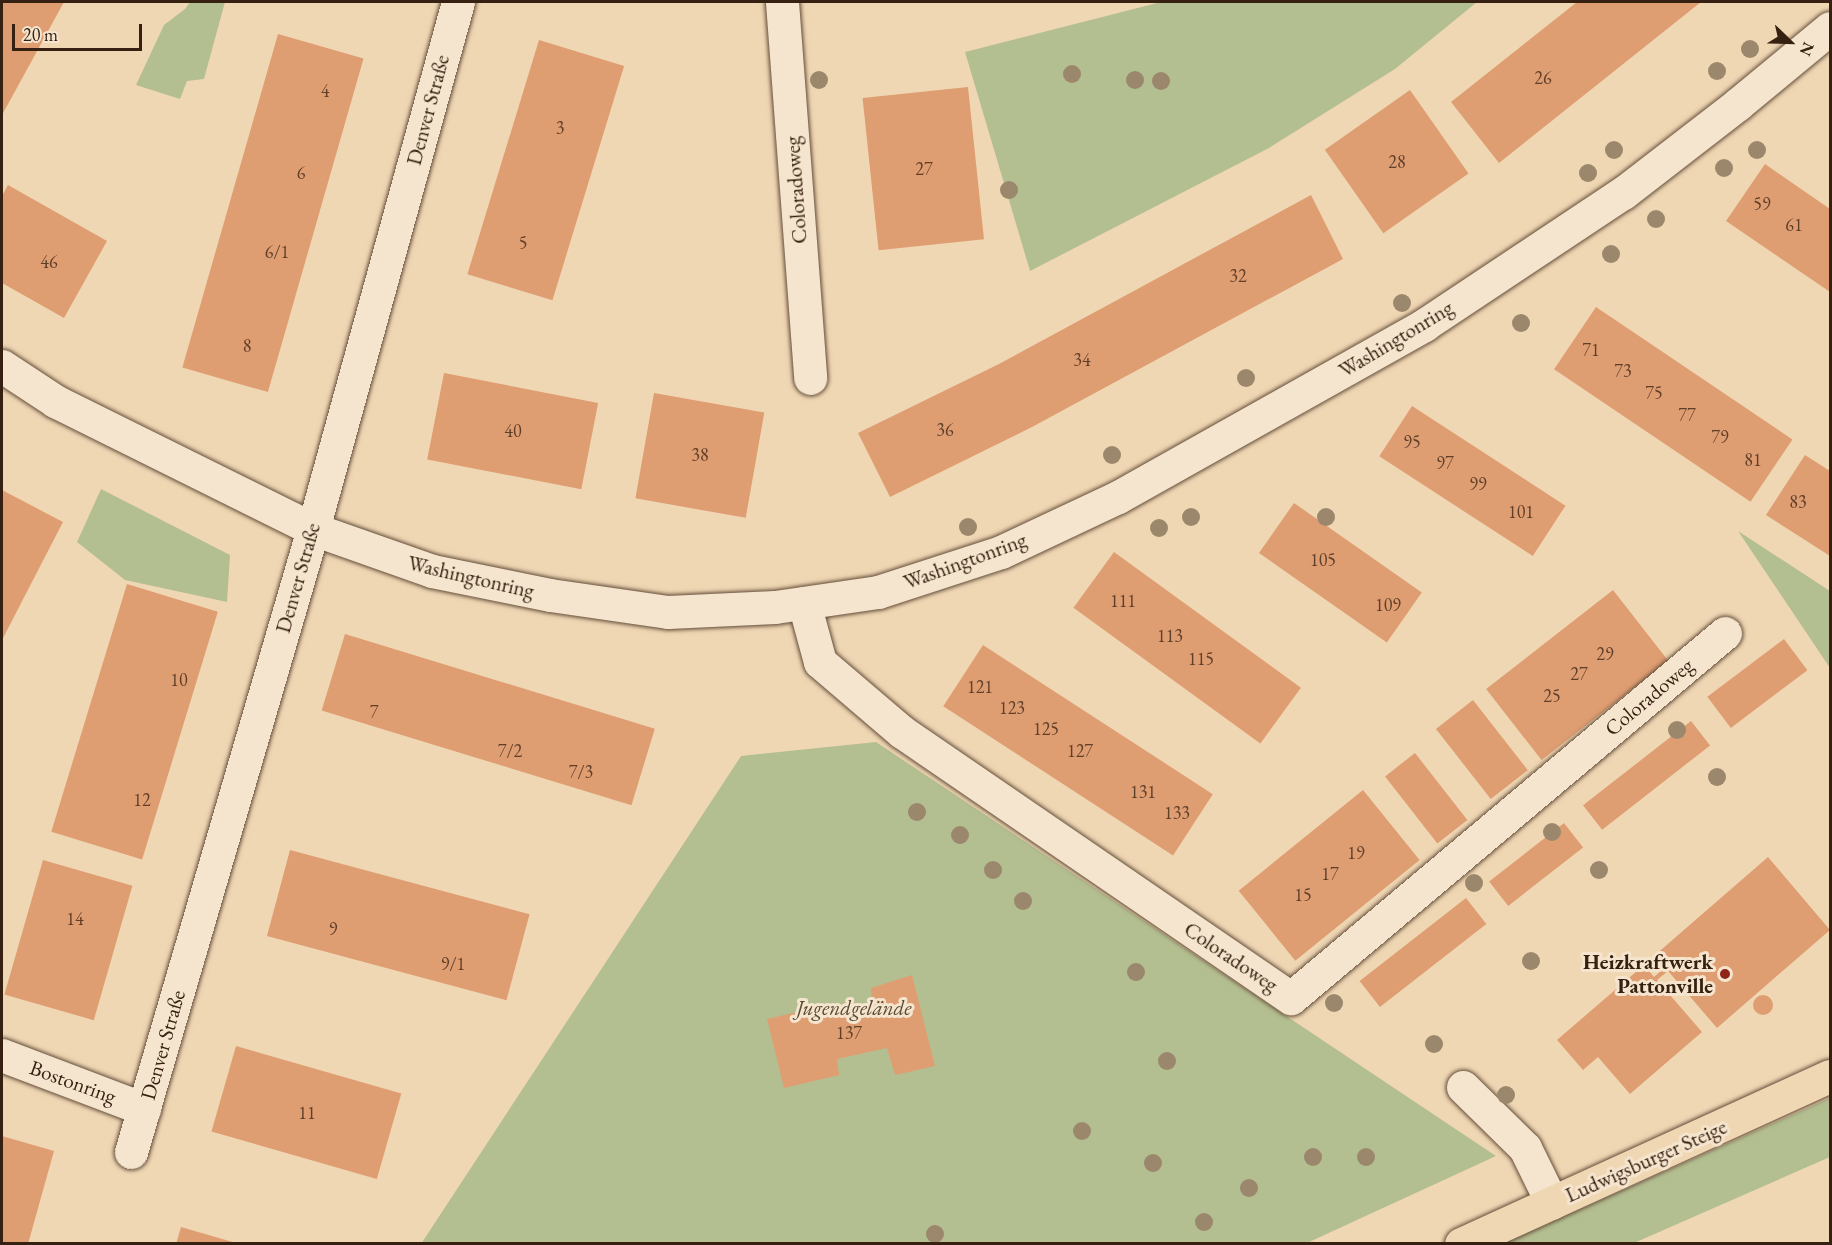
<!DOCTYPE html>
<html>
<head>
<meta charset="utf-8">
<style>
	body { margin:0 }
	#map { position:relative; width:1832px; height:1245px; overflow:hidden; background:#f0d7b4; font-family:"EB Garamond",serif }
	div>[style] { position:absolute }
	.green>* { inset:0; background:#b4bf91 }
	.building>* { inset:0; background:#df9d72; transform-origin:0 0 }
	.round { border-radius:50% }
	.roads { filter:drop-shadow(0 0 2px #644e3a) drop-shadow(0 0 2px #644e3a) }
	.minor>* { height:33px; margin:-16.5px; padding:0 16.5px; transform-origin:16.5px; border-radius:16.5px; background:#f5e5ce }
	.major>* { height:33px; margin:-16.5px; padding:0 16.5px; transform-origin:16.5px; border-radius:16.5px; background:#f0d7b4 }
	.trees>* { width:18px; height:18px; margin:-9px; border-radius:50%; background:#9b886c }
	.dots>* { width:16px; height:16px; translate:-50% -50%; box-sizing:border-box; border:3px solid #f5e5ce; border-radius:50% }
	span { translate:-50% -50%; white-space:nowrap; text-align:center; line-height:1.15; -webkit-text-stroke:6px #f5e5ce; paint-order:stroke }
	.number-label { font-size:18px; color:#603f29 }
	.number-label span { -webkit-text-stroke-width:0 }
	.street-label { font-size:21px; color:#362011 }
	.poi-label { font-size:21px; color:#362011; font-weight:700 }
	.right { translate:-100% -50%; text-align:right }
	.park-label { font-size:21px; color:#564831; font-style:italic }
	.frame { position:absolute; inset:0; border:3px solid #362011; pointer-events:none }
	.north { position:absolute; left:1760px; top:12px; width:60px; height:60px; -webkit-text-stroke:4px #f5e5ce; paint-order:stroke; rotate:113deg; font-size:16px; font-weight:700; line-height:24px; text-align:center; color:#362011 }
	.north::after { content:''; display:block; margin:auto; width:21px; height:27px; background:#362011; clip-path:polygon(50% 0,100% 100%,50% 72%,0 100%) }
	.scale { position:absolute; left:12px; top:24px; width:130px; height:27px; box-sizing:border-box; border:3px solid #362011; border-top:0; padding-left:8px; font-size:18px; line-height:21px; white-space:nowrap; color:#362011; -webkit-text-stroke:4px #f5e5ce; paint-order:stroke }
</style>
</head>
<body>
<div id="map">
	<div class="green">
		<div style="clip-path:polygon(190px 2px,225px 2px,204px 79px,187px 81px,180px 99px,136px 85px,164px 25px,185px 9px)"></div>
		<div style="clip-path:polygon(1161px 2px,1477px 2px,1395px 69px,1269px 148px,1030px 271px,965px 52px)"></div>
		<div style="clip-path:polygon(101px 489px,230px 555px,227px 602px,125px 580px,77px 542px)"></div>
		<div style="clip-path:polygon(1738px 531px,1830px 591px,1830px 668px)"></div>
		<div style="clip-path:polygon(876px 742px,1496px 1156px,1307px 1243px,421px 1244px,741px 756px)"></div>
		<div style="clip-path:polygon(1830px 1098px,1830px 1157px,1634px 1243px,1502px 1244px)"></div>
	</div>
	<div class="building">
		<div style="clip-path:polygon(2px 2px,64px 2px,2px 115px)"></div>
		<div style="clip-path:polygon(1577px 2px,1701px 2px,1499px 163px,1451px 102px)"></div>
		<div style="left:278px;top:34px;width:89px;height:347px;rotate:16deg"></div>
		<div style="left:539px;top:40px;width:89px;height:245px;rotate:17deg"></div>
		<div style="left:968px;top:87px;width:153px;height:106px;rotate:84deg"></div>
		<div style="left:1410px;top:90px;width:102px;height:104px;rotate:55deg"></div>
		<div style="clip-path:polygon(1765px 164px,1830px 209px,1830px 292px,1726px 221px)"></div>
		<div style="clip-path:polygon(8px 185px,107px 241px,64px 318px,2px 283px,2px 196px)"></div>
		<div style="clip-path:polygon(1311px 195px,1343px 259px,1032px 427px,890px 497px,858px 433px,999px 364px)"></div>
		<div style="left:1596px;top:307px;width:237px;height:75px;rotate:34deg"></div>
		<div style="left:444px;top:373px;width:157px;height:88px;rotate:11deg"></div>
		<div style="left:654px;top:393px;width:112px;height:107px;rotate:10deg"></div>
		<div style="left:1412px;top:406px;width:183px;height:60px;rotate:33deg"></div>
		<div style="clip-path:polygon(1805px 455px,1830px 471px,1830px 556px,1766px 515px)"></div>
		<div style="clip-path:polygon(2px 490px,63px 522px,2px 640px)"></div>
		<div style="left:1294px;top:503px;width:156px;height:61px;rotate:35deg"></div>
		<div style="left:1114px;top:552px;width:231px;height:69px;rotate:36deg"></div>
		<div style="left:127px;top:584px;width:95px;height:259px;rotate:17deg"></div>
		<div style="left:1613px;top:590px;width:90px;height:161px;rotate:52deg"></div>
		<div style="left:345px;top:634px;width:324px;height:80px;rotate:17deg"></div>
		<div style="left:1784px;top:639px;width:39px;height:96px;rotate:53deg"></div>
		<div style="left:983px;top:645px;width:274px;height:73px;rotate:33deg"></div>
		<div style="left:1473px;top:700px;width:89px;height:47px;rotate:52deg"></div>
		<div style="left:1691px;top:721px;width:31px;height:137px;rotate:52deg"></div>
		<div style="left:1415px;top:753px;width:85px;height:38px;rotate:52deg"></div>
		<div style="left:1363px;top:790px;width:90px;height:160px;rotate:51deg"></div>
		<div style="left:1564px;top:823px;width:31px;height:95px;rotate:52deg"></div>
		<div style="left:290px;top:850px;width:248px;height:89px;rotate:15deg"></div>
		<div style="clip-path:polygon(1768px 857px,1830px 930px,1717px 1028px,1668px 971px,1657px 980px,1702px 1032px,1630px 1094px,1598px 1057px,1583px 1070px,1557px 1040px,1644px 965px,1654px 977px,1664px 968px,1654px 956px)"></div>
		<div style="left:43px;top:860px;width:93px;height:140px;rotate:16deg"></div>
		<div style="left:1466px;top:898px;width:33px;height:135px;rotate:52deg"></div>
		<div style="clip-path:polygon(912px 975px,935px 1066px,895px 1075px,887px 1048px,837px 1059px,839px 1075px,784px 1088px,767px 1019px,824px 1006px,826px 1015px,872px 1006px,871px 988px)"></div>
		<div class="round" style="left:1753px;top:995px;width:20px;height:20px"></div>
		<div style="left:236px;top:1046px;width:172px;height:89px;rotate:16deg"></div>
		<div style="clip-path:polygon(2px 1136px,54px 1151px,28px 1244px,2px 1244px)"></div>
		<div style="clip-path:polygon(181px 1227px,236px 1243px,236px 1244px,176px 1244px)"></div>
	</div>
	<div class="roads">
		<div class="minor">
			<div style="left:782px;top:2px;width:377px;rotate:85.7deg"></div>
			<div style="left:2px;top:366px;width:64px;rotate:33.4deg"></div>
			<div style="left:55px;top:401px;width:288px;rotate:26.4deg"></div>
			<div style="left:313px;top:529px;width:126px;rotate:19.4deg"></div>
			<div style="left:432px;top:571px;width:120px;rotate:11.5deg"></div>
			<div style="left:550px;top:595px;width:119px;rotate:8.2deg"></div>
			<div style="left:668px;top:612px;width:107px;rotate:-2.7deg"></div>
			<div style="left:775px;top:607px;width:104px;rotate:-8.3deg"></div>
			<div style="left:878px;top:592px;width:129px;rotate:-18deg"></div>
			<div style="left:1001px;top:552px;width:129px;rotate:-25.2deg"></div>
			<div style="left:1118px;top:497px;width:351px;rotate:-29.3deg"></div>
			<div style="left:1424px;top:325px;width:239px;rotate:-33.6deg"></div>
			<div style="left:1623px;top:193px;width:145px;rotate:-37.7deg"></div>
			<div style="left:1738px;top:104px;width:119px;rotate:-39.6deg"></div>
			<div style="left:804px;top:603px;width:61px;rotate:74.8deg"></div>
			<div style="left:820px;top:662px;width:108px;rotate:40.5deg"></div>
			<div style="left:902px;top:732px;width:471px;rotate:34.4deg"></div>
			<div style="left:1291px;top:998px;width:567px;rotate:-40.06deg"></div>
			<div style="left:2px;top:1055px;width:152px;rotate:20.8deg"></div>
			<div style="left:1463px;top:1087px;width:87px;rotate:44.5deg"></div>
			<div style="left:1525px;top:1148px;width:61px;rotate:63.9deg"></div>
			<div style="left:131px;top:1152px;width:649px;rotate:-73.72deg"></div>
			<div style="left:313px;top:529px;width:547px;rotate:-74.62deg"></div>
		</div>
		<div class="major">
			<div style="left:1461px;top:1244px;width:405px;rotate:-24.5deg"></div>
		</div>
	</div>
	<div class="trees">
		<div style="left:1750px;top:49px"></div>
		<div style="left:1717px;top:71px"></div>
		<div style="left:1072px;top:74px"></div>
		<div style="left:819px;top:80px"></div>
		<div style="left:1135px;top:80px"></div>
		<div style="left:1161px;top:81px"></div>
		<div style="left:1614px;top:150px"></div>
		<div style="left:1757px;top:150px"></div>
		<div style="left:1724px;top:168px"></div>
		<div style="left:1588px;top:173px"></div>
		<div style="left:1009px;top:190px"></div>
		<div style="left:1656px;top:219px"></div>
		<div style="left:1611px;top:254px"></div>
		<div style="left:1402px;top:303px"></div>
		<div style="left:1521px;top:323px"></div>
		<div style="left:1246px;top:378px"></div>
		<div style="left:1112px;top:455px"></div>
		<div style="left:1191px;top:517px"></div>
		<div style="left:1326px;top:517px"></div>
		<div style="left:968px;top:527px"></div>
		<div style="left:1159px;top:528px"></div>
		<div style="left:1677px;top:730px"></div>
		<div style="left:1717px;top:777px"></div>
		<div style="left:917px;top:812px"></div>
		<div style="left:1552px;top:832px"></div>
		<div style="left:960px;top:835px"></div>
		<div style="left:993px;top:870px"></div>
		<div style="left:1599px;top:870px"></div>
		<div style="left:1474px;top:883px"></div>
		<div style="left:1023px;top:901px"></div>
		<div style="left:1531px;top:961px"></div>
		<div style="left:1136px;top:972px"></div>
		<div style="left:1334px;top:1003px"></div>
		<div style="left:1434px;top:1044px"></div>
		<div style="left:1167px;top:1061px"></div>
		<div style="left:1506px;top:1095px"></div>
		<div style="left:1082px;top:1131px"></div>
		<div style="left:1313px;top:1157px"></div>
		<div style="left:1366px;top:1157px"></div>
		<div style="left:1153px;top:1163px"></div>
		<div style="left:1249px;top:1188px"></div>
		<div style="left:1204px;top:1222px"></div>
		<div style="left:935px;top:1234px"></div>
	</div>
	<div class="dots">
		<div style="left:1725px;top:974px;background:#8f2418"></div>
	</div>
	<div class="number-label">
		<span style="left:1543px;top:78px">26</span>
		<span style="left:325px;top:91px">4</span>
		<span style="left:560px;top:128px">3</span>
		<span style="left:1397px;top:162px">28</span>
		<span style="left:924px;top:169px">27</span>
		<span style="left:301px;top:173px">6</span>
		<span style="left:1762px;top:204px">59</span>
		<span style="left:1794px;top:225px">61</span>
		<span style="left:523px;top:243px">5</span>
		<span style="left:277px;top:252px">6/1</span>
		<span style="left:49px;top:262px">46</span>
		<span style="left:1238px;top:276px">32</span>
		<span style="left:247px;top:346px">8</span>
		<span style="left:1591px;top:350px">71</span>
		<span style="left:1082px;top:360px">34</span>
		<span style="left:1623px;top:371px">73</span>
		<span style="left:1654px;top:393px">75</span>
		<span style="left:1687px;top:415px">77</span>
		<span style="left:945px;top:430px">36</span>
		<span style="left:513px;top:431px">40</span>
		<span style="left:1720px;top:437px">79</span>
		<span style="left:1412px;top:442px">95</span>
		<span style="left:700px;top:455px">38</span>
		<span style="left:1753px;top:460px">81</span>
		<span style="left:1445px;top:463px">97</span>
		<span style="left:1478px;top:484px">99</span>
		<span style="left:1798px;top:502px">83</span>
		<span style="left:1521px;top:512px">101</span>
		<span style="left:1323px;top:560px">105</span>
		<span style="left:1123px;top:601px">111</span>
		<span style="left:1388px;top:605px">109</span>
		<span style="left:1170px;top:636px">113</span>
		<span style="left:1605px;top:654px">29</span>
		<span style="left:1201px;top:659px">115</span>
		<span style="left:1579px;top:674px">27</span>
		<span style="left:179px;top:680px">10</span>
		<span style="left:980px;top:687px">121</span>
		<span style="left:1552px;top:696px">25</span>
		<span style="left:1012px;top:708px">123</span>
		<span style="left:374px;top:712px">7</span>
		<span style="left:1046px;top:729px">125</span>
		<span style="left:510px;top:751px">7/2</span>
		<span style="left:1080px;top:751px">127</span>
		<span style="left:581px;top:772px">7/3</span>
		<span style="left:1143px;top:792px">131</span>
		<span style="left:142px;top:800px">12</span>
		<span style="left:1177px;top:813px">133</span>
		<span style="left:1356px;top:853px">19</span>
		<span style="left:1330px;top:874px">17</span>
		<span style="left:1303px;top:895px">15</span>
		<span style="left:75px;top:919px">14</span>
		<span style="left:333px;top:929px">9</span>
		<span style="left:453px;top:964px">9/1</span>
		<span style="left:849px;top:1033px">137</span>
		<span style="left:307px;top:1113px">11</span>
	</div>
	<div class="street-label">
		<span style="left:428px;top:110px;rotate:-75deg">Denver Straße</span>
		<span style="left:796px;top:190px;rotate:-94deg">Coloradoweg</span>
		<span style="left:1396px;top:339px;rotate:-31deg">Washingtonring</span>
		<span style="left:965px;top:561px;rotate:-20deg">Washingtonring</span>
		<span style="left:471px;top:577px;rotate:13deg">Washingtonring</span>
		<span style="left:298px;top:578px;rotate:-74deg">Denver Straße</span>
		<span style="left:1649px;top:697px;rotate:-40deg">Coloradoweg</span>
		<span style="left:1231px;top:957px;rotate:34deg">Coloradoweg</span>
		<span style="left:163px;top:1045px;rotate:-74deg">Denver Straße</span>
		<span style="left:73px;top:1082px;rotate:20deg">Bostonring</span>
		<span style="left:1646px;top:1161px;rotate:-24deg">Ludwigsburger Steige</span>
	</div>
	<div class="poi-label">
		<span class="right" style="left:1713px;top:974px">Heizkraftwerk<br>Pattonville</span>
	</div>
	<div class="park-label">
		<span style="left:854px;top:1008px">Jugendgelände</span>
	</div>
	<div class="frame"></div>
	<div class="north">N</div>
	<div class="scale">20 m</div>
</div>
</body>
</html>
